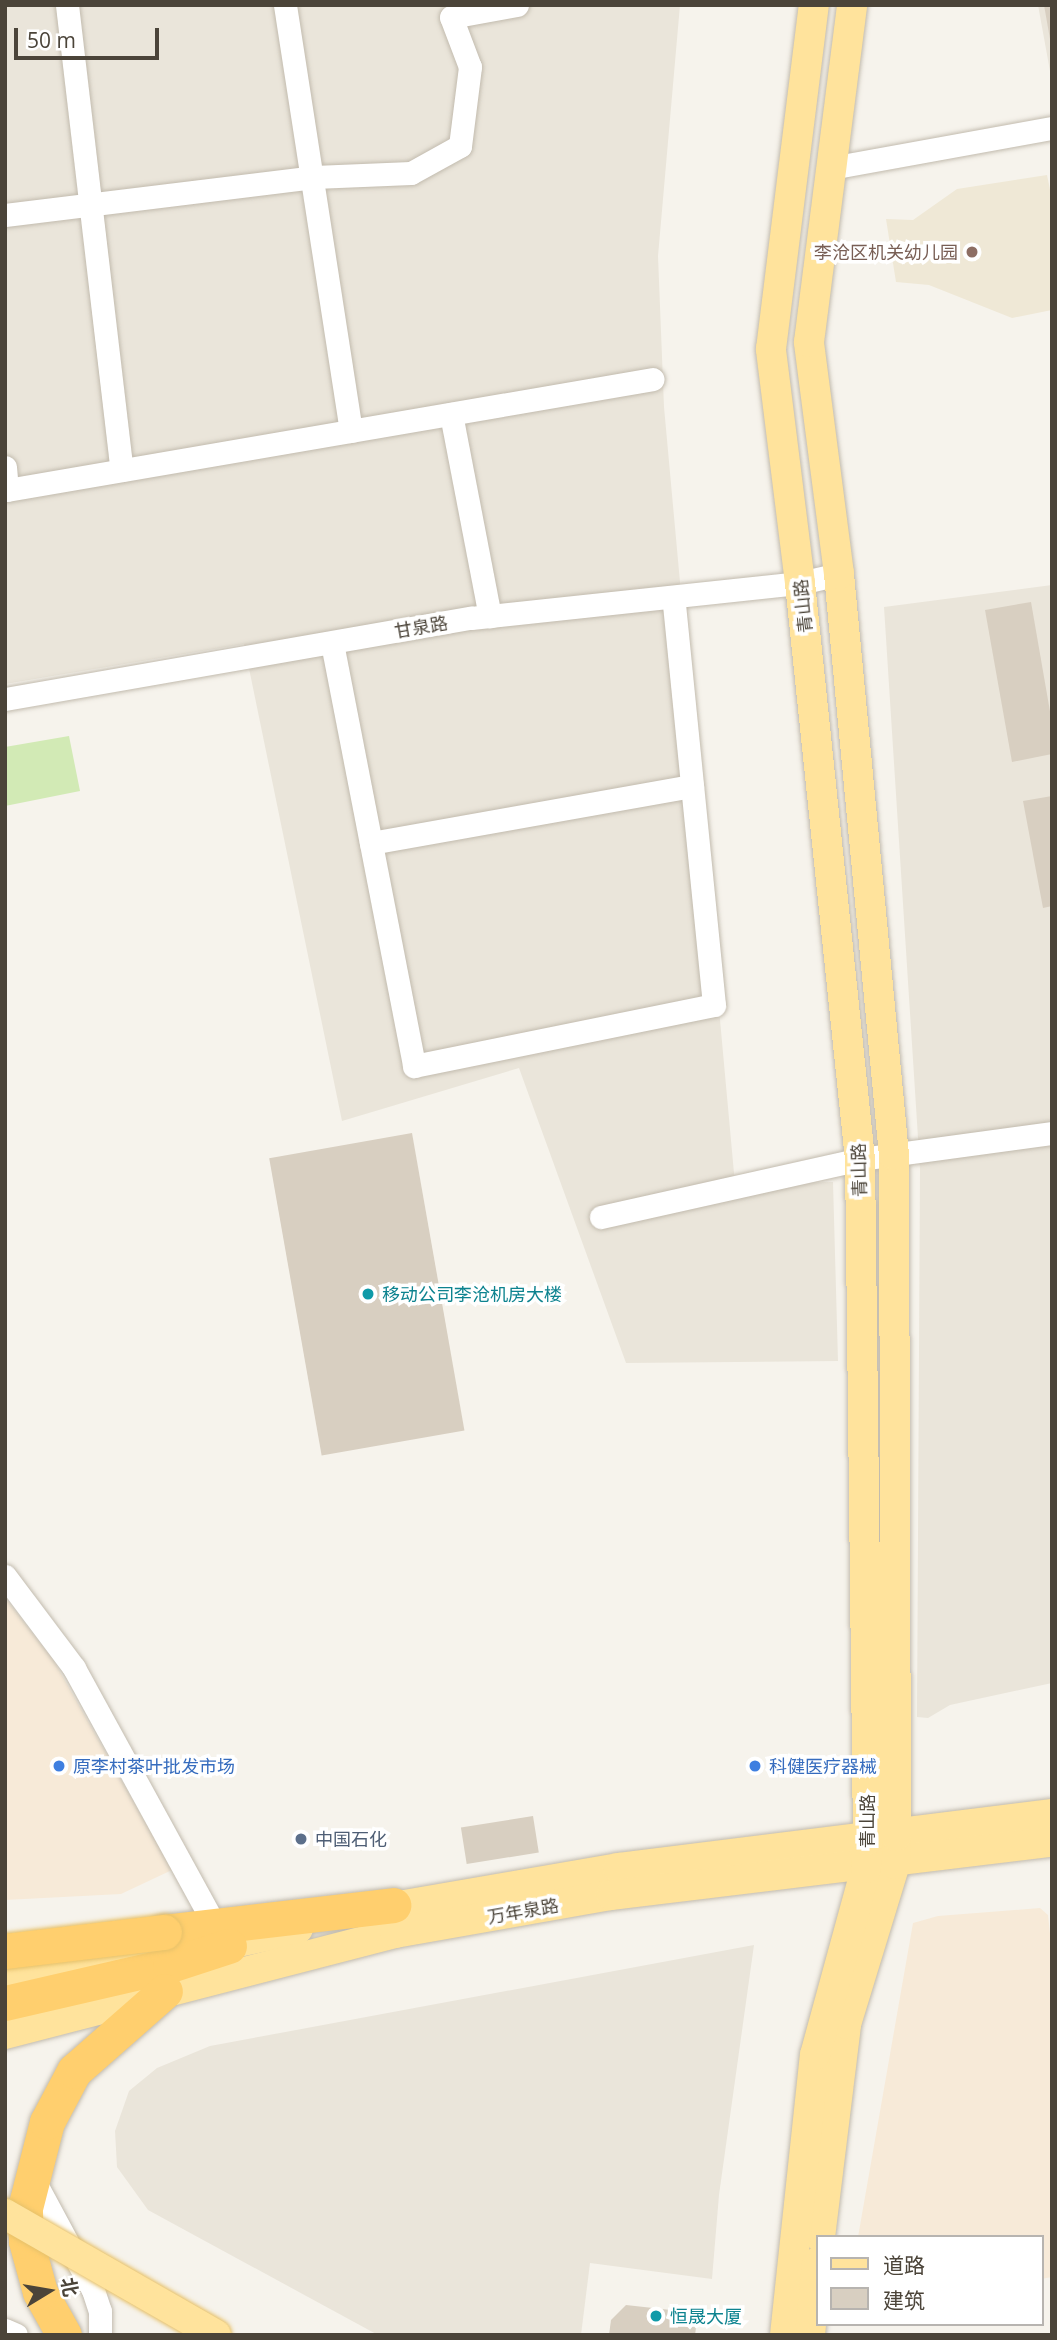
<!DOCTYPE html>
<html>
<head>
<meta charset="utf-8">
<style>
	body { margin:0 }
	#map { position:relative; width:1057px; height:2340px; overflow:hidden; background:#f6f3ec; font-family:"Open Sans","Noto Sans SC",sans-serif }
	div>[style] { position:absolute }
	.residential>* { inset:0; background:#eae5da }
	.commercial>* { inset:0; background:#f7ead8 }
	.education>* { inset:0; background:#efe8d6 }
	.green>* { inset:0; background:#d2eab5 }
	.building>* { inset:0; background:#d8cfc1; transform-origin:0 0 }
	.roads { filter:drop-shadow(0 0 2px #c2bbae) drop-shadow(0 0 2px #c2bbae) }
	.minor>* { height:23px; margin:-11.5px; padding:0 11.5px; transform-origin:11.5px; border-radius:11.5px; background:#fff }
	.major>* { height:30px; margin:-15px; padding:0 15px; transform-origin:15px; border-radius:15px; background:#ffe39c }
	.highway>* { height:35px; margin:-17.5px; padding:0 17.5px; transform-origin:17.5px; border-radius:17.5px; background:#ffcf6e }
	.bridges { filter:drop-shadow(0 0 2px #e6c16a) drop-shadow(0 0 2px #e6c16a) }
	.major-bridge>* { height:30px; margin:-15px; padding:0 15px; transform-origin:15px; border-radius:15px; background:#ffe39c }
	.highway-bridge>* { height:35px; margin:-17.5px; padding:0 17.5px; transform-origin:17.5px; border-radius:17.5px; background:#ffcf6e }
	.dots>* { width:19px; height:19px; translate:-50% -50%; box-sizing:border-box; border:4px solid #fff; border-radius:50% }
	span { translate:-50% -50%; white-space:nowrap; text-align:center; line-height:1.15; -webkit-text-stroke:7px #fff; paint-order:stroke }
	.education-label { font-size:18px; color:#785e54 }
	.right { translate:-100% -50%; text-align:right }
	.street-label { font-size:18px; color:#4b4439 }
	.culture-label { font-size:18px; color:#0d838f }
	.left { translate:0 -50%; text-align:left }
	.shop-label { font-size:18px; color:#366cbe }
	.service-label { font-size:18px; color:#4e5e75 }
	.frame { position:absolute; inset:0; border:7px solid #4b4439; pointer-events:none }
	.legend { position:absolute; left:816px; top:2235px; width:228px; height:91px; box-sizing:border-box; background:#fff; border:2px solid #b7b4b0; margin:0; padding:9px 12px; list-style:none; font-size:21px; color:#4b4439 }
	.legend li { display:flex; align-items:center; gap:14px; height:35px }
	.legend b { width:35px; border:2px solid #b7b4b0 }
	.north { position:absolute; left:14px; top:2256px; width:70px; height:70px; -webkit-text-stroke:5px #fff; paint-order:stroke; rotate:79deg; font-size:19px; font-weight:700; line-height:28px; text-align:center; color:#4b4439 }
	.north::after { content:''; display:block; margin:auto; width:24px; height:32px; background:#4b4439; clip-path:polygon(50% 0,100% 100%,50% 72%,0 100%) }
	.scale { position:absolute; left:14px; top:28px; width:145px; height:32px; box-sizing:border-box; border:4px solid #4b4439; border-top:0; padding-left:9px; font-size:21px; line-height:24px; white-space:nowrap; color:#4b4439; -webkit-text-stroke:5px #fff; paint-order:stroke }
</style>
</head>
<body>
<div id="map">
	<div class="residential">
		<div style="clip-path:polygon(5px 5px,680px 5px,658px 256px,664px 407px,735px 1184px,833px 1182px,838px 1361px,626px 1363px,519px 1068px,342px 1121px,244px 644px,5px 684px)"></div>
		<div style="clip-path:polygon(1038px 5px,1052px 5px,1052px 82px)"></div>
		<div style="clip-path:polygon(1052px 585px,1052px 1683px,950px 1705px,928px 1718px,917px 1717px,920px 1169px,884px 607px)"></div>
		<div style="clip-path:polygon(754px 1945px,719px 2195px,712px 2279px,590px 2263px,581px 2335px,378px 2335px,148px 2210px,117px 2167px,115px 2131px,129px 2091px,157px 2068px,210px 2046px)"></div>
	</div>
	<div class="commercial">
		<div style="clip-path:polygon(5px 1598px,54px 1661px,172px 1870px,121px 1894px,5px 1900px)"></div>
		<div style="clip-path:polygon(1040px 1908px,1048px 1915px,1052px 1952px,1052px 2277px,1041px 2279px,1041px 2237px,858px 2237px,913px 1923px,938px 1916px)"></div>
	</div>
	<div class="education">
		<div style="clip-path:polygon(1047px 175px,1052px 199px,1052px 310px,1012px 318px,929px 285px,896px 282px,886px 219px,913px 220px,957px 189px)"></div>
	</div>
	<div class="green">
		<div style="clip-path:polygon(69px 736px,80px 791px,5px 806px,5px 747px)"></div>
	</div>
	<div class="building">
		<div style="clip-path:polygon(1044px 5px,1052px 5px,1052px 39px,1050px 39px)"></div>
		<div style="clip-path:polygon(1031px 602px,1052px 723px,1052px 754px,1012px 762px,985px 610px)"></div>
		<div style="clip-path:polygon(1052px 796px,1052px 906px,1043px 908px,1023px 801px)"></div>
		<div style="left:412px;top:1133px;width:302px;height:145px;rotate:80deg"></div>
		<div style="left:533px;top:1816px;width:37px;height:73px;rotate:81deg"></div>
		<div style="clip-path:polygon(626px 2305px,698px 2313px,695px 2335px,609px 2335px,611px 2320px)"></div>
	</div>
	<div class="roads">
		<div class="minor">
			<div style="left:67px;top:5px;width:468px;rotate:83.3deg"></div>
			<div style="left:285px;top:5px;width:431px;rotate:81.2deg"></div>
			<div style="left:831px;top:168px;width:225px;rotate:-10.3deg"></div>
			<div style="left:5px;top:215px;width:311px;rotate:-7deg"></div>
			<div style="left:314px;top:177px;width:97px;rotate:-2.4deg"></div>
			<div style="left:411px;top:173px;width:56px;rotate:-28.9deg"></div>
			<div style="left:460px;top:146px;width:80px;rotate:-82.8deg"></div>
			<div style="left:470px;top:67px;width:53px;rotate:-110.8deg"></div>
			<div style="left:451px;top:17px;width:67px;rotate:-10.3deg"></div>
			<div style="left:451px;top:414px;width:206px;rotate:79.1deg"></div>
			<div style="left:5px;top:467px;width:23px;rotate:85deg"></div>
			<div style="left:7px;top:490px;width:655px;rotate:-9.75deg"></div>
			<div style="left:332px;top:643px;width:431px;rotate:79deg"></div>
			<div style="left:414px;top:1066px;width:306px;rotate:-11.5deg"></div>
			<div style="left:714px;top:1005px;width:410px;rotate:-95.7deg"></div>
			<div style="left:5px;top:699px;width:473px;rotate:-9.9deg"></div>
			<div style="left:471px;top:618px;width:331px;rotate:-6.1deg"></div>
			<div style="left:800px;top:583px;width:40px;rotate:-13deg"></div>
			<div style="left:371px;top:843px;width:326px;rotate:-10.1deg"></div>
			<div style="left:601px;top:1217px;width:265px;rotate:-12.6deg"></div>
			<div style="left:860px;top:1159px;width:194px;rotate:-7.7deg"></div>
			<div style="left:5px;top:1576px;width:115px;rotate:53.1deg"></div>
			<div style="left:74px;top:1668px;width:294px;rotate:61.3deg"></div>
			<div style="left:31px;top:2175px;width:131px;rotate:61.7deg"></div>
			<div style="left:93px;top:2290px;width:22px;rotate:72deg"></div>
			<div style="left:100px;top:2311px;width:24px;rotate:90deg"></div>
			<div style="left:5px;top:2330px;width:12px;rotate:24deg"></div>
		</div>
		<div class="major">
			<div style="left:370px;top:1911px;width:252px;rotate:-9.8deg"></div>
			<div style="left:618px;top:1868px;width:437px;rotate:-7.1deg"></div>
			<div style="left:206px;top:1949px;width:94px;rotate:-12.3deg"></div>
			<div style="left:5px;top:1973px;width:149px;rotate:-6.9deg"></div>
			<div style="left:5px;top:2034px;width:403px;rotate:-14.5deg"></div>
			<div style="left:395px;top:1933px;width:219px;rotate:-10deg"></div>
			<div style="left:611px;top:1895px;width:444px;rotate:-6.9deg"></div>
			<div style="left:820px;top:2237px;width:215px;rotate:-83deg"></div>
			<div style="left:846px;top:2024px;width:167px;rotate:-73deg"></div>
			<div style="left:895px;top:1864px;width:28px;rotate:-88deg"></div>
			<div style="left:896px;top:1836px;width:681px;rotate:-90.17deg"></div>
			<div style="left:894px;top:1155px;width:584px;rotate:-95.41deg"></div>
			<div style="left:839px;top:574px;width:234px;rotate:-97.4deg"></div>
			<div style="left:809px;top:342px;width:340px;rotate:-82.7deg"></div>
			<div style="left:785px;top:2335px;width:282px;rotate:-83.9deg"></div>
			<div style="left:815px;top:2055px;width:194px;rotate:-74.7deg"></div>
			<div style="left:866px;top:1868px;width:28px;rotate:-86deg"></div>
			<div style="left:868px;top:1840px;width:681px;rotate:-90.67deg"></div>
			<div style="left:860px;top:1159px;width:579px;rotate:-95.95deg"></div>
			<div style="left:800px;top:583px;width:236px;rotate:-97.1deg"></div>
			<div style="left:771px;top:349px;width:347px;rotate:-82.9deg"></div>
			<div style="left:810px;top:2335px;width:73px;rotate:-84.5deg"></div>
		</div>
		<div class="highway">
			<div style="left:164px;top:1932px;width:231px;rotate:-6.7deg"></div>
			<div style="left:5px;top:2003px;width:169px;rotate:-13deg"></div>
			<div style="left:170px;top:1965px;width:62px;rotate:-17.9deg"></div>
			<div style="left:64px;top:2335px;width:49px;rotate:-119.2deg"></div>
			<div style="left:40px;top:2292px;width:53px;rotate:-105.4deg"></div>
			<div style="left:26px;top:2241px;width:33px;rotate:-92deg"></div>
			<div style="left:25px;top:2208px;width:89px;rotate:-75.7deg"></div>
			<div style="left:47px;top:2122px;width:58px;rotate:-62.1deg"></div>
			<div style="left:74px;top:2071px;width:121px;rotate:-41.3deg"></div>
		</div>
	</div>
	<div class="bridges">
		<div class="major-bridge">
			<div style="left:5px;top:2214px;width:243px;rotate:29.8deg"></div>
		</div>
		<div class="highway-bridge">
			<div style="left:5px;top:1951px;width:160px;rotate:-6.8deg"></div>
		</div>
	</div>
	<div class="dots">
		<div style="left:972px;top:252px;background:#8d6e63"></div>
		<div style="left:368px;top:1294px;background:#0f9aa8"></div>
		<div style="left:59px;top:1766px;background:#3f7fe0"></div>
		<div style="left:755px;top:1766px;background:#3f7fe0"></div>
		<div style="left:301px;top:1839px;background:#5c6f8a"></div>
		<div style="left:656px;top:2316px;background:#0f9aa8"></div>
	</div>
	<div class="education-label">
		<span class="right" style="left:958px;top:252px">李沧区机关幼儿园</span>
	</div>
	<div class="street-label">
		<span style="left:803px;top:606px;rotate:-96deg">青山路</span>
		<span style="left:421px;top:627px;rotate:-10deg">甘泉路</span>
		<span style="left:859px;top:1170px;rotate:-92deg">青山路</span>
		<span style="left:867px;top:1821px;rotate:-90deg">青山路</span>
		<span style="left:523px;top:1911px;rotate:-10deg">万年泉路</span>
	</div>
	<div class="culture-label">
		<span class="left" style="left:382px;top:1294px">移动公司李沧机房大楼</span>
		<span class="left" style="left:670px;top:2316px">恒晟大厦</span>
	</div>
	<div class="shop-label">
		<span class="left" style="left:73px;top:1766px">原李村茶叶批发市场</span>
		<span class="left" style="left:769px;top:1766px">科健医疗器械</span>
	</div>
	<div class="service-label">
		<span class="left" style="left:315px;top:1839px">中国石化</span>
	</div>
	<div class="frame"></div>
	<ul class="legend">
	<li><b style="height:9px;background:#ffe39c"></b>道路</li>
	<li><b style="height:19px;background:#d8cfc1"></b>建筑</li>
	</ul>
	<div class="north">北</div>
	<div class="scale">50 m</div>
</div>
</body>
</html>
